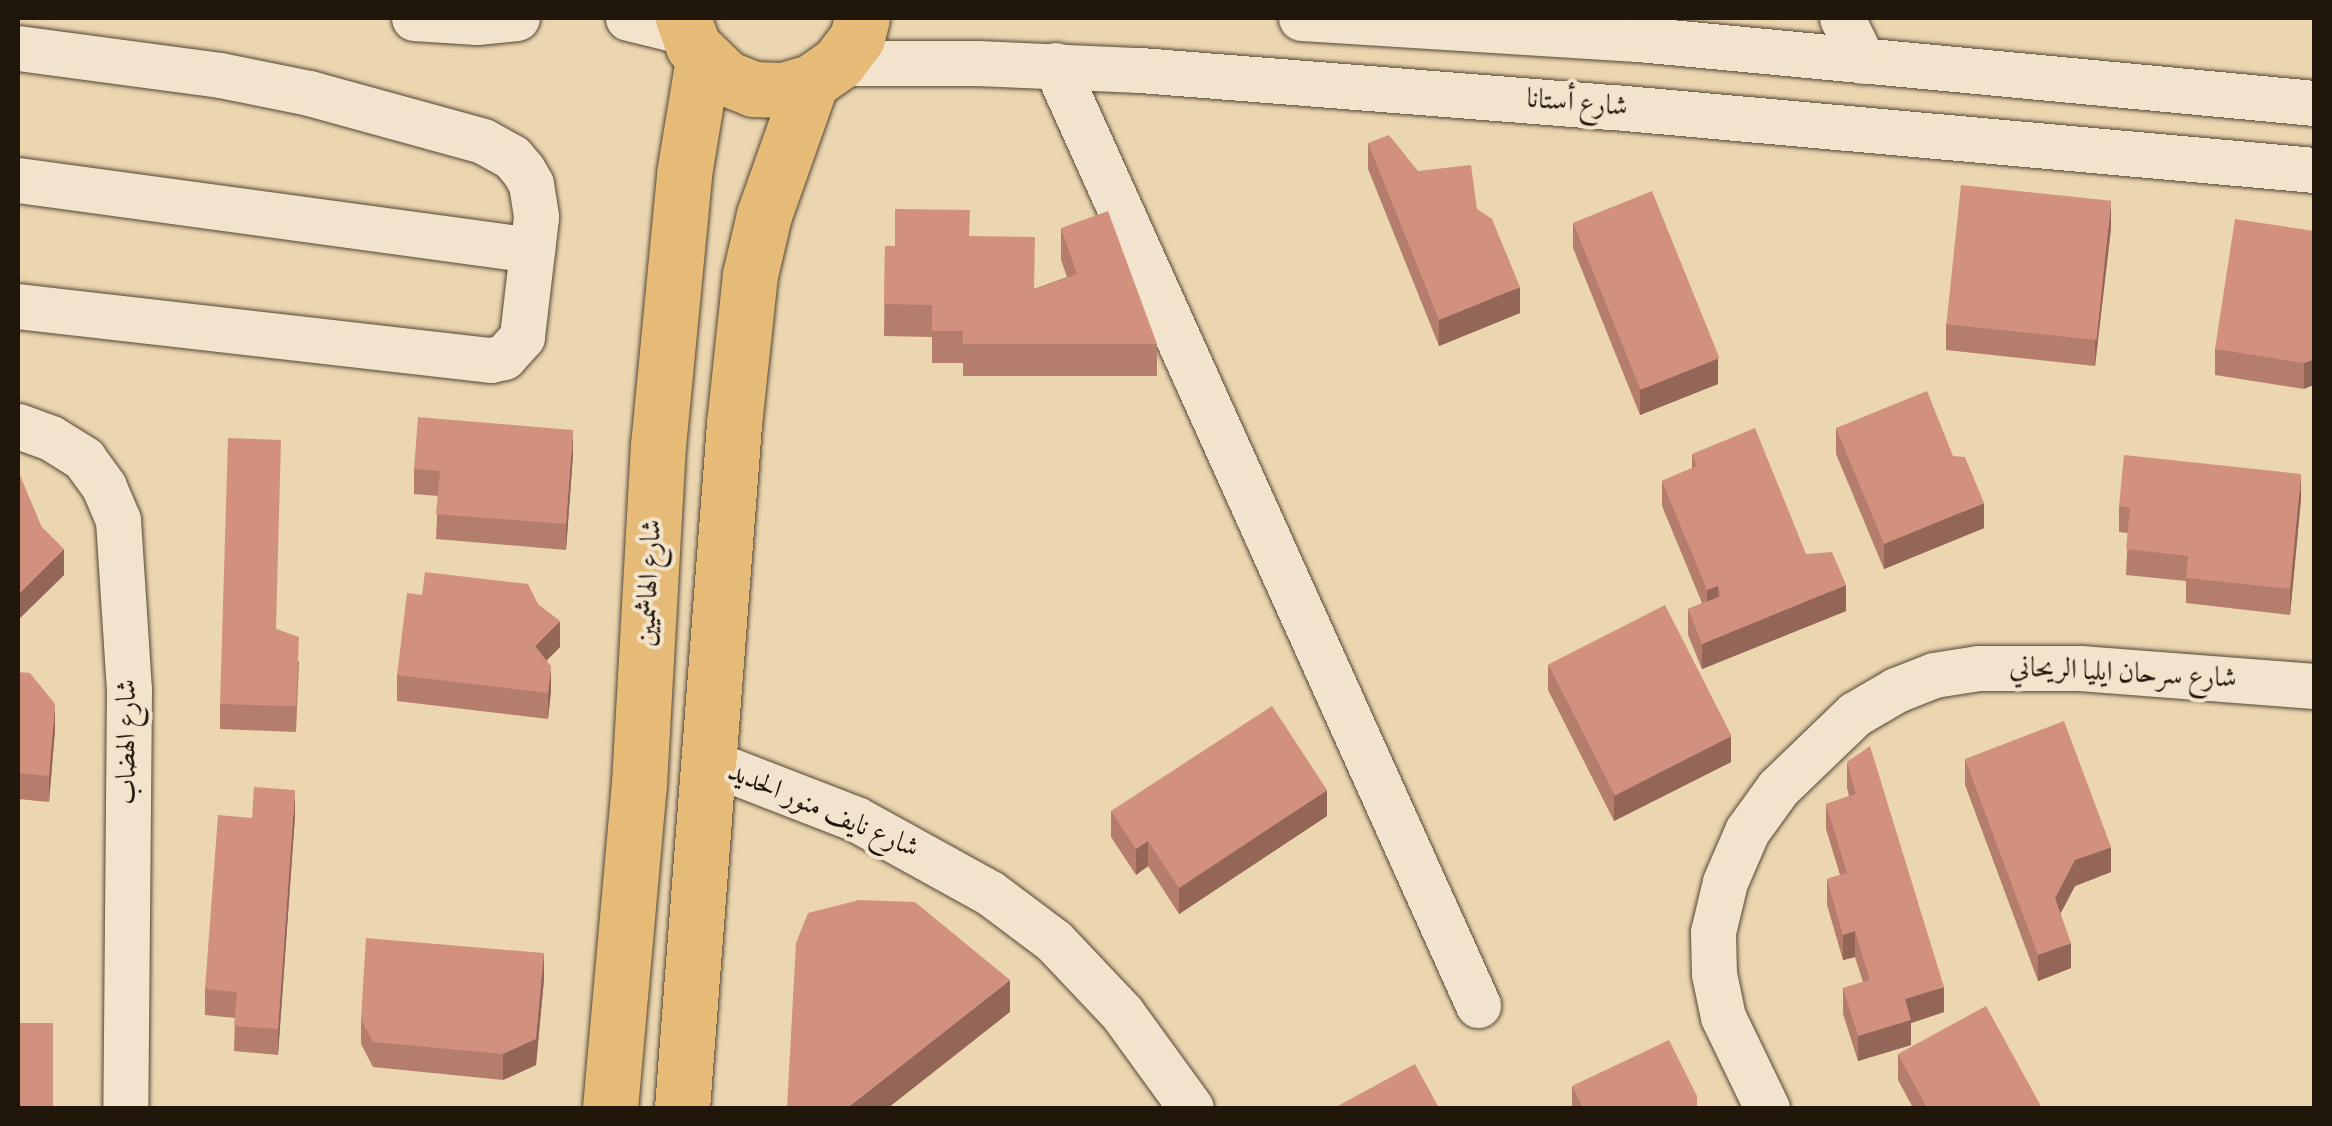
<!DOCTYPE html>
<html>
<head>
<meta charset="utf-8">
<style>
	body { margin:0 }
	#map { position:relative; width:2332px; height:1126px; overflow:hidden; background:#ebd6b0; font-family:Vollkorn,Amiri,serif }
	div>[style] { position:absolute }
	.roads { filter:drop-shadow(0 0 2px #544634) drop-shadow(0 0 2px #544634) }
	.minor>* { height:45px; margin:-22.5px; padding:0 22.5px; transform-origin:22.5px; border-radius:22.5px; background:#f2e4cc }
	.major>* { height:55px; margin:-27.5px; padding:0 27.5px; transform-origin:27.5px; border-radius:27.5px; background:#e6bb78 }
	.wall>* { inset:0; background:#b57d6c }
	.shaded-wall>* { inset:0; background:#936658 }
	.building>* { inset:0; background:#d2917e; transform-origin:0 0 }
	span { translate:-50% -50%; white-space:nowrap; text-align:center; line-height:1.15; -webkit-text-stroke:8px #f2e4cc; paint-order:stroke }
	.street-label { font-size:28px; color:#21160a }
	.frame { position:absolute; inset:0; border:20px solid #21160a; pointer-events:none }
</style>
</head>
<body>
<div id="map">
	<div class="roads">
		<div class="minor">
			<div style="left:414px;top:18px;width:63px;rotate:3.6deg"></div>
			<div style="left:477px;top:22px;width:40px;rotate:-5.7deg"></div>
			<div style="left:628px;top:18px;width:60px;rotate:13.6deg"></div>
			<div style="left:1301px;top:18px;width:338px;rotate:3.6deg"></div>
			<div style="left:1638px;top:39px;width:679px;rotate:5.41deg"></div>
			<div style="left:1842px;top:18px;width:48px;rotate:64deg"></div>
			<div style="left:18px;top:48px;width:204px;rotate:7.6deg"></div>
			<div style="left:220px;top:75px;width:91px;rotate:11.4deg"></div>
			<div style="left:309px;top:93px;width:180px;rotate:15.4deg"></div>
			<div style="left:483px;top:141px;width:33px;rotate:29deg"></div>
			<div style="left:512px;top:157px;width:17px;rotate:50deg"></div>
			<div style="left:523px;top:170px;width:16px;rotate:60deg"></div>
			<div style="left:531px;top:184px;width:33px;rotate:81deg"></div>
			<div style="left:536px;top:217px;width:121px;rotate:96.7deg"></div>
			<div style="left:522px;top:337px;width:27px;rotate:132deg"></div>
			<div style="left:504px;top:357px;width:14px;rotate:168deg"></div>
			<div style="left:490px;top:360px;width:475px;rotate:-173.5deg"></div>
			<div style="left:838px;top:63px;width:139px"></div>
			<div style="left:977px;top:63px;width:163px;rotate:2.5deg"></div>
			<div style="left:1140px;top:70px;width:475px;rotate:4.5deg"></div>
			<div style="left:1614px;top:107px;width:703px;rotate:5.14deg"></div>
			<div style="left:1055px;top:65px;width:1031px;rotate:65.77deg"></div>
			<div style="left:18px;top:180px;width:519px;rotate:7.76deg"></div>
			<div style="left:18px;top:426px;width:35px;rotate:20deg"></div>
			<div style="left:51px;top:438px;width:39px;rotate:32deg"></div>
			<div style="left:84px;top:459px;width:34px;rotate:54deg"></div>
			<div style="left:104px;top:487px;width:36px;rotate:67deg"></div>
			<div style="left:118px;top:520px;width:169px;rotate:86.3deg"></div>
			<div style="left:129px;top:689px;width:419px;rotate:90.5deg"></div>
			<div style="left:709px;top:762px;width:158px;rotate:21.2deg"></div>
			<div style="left:856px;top:819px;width:153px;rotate:28.9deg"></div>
			<div style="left:990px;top:893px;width:80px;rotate:36.9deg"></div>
			<div style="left:1054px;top:941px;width:99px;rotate:46.6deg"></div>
			<div style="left:1122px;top:1013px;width:117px;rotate:54deg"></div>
			<div style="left:1767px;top:1108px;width:101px;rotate:-115.8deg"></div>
			<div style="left:1723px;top:1017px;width:44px;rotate:-101.8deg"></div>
			<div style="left:1714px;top:974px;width:42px;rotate:-91.4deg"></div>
			<div style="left:1713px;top:932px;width:51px;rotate:-76.5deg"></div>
			<div style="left:1725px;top:882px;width:56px;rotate:-66.7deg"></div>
			<div style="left:1747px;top:831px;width:53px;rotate:-54.2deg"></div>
			<div style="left:1778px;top:788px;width:107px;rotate:-43.9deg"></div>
			<div style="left:1855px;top:714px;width:48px;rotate:-30.3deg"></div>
			<div style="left:1896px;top:690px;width:41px;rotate:-21.5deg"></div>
			<div style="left:1934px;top:675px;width:45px;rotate:-9deg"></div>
			<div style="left:1978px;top:668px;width:102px"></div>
			<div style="left:2080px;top:668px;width:235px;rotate:4.4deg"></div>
		</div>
		<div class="major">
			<div style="left:683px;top:18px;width:30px;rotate:70deg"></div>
			<div style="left:693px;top:46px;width:46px;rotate:44.1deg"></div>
			<div style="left:726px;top:78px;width:29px;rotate:22deg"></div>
			<div style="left:753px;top:89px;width:30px;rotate:2deg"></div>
			<div style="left:783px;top:90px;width:29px;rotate:-16deg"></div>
			<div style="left:811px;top:82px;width:33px;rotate:-35deg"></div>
			<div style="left:838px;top:63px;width:31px;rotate:-53deg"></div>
			<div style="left:857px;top:38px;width:21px;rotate:-76deg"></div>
			<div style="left:610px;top:1108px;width:325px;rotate:-84.9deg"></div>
			<div style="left:639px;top:784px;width:339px;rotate:-86.8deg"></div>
			<div style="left:658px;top:446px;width:273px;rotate:-84.5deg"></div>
			<div style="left:684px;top:174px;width:117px;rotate:-80.6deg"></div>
			<div style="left:682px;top:1108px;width:686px;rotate:-85.65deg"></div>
			<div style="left:734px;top:424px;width:150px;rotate:-83.9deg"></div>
			<div style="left:750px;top:275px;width:62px;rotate:-76.9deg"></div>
			<div style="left:764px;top:215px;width:141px;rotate:-70.5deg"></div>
		</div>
	</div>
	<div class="wall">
		<div style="clip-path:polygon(1368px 143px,1418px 171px,1477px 209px,1520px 313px,1439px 346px,1368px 169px)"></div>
		<div style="clip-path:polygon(1573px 223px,1718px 384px,1640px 415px,1573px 248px)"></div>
		<div style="clip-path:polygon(1061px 228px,1157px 344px,1157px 376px,963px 376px,963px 363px,932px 363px,932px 337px,884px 336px,885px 246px,895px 246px,970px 236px,1034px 289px,1067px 277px,1061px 260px)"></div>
		<div style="clip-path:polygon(2111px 228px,2095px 366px,1946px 350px,1946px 324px)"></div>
		<div style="clip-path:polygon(2314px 231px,2304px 389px,2215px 375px,2215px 349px)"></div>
		<div style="clip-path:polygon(1836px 428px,1984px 528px,1884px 569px,1836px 454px)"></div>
		<div style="clip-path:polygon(1692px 454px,1806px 554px,1846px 611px,1702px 669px,1688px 635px,1688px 609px,1702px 603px,1662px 506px,1662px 481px,1692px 468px)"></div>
		<div style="clip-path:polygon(573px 455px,566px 550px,436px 539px,438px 496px,414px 494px,414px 469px)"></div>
		<div style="clip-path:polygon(18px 471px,41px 526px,64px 575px,20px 618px,18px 618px)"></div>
		<div style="clip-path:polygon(2301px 499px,2290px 615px,2186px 603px,2186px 581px,2126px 575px,2128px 533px,2119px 532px,2119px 506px)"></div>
		<div style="clip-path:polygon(277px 629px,299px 662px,296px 732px,220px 729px,220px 704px)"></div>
		<div style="clip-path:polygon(560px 647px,547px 660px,551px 691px,548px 719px,397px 701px,397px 675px)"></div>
		<div style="clip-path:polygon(1548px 665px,1731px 762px,1614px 821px,1548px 690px)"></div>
		<div style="clip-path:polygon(18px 672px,55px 730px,49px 802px,18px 799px)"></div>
		<div style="clip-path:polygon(1965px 759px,2111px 872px,2075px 886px,2060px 914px,2071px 968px,2038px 981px,1965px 785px)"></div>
		<div style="clip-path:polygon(1847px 762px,1944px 1012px,1911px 1023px,1911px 1045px,1858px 1061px,1843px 1014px,1843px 988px,1863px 982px,1855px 957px,1843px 960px,1827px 905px,1827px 879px,1840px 875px,1826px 829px,1826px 804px,1849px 796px,1847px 788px)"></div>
		<div style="clip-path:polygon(1111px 811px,1327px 816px,1179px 914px,1148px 866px,1136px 875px,1111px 837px)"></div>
		<div style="clip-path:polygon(295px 816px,278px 1055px,234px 1051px,235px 1018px,205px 1015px,205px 989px,252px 818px)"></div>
		<div style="clip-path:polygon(544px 979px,536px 1065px,503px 1080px,373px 1067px,361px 1044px,361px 1019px)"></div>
		<div style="clip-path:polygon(1898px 1054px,2042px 1108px,1913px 1108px,1898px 1080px)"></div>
		<div style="clip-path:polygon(1572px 1086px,1697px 1108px,1572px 1108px)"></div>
	</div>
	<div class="shaded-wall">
		<div style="clip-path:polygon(2111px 202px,2111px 228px,2095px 366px,2095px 341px)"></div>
		<div style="clip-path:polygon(1520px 287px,1520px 313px,1439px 346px,1439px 320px)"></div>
		<div style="clip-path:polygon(1718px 358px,1718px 384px,1640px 415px,1640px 390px)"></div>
		<div style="clip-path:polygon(2314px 359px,2314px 385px,2304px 389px,2304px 363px)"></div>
		<div style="clip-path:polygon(573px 430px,573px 455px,566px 550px,566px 524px)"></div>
		<div style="clip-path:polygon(2301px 474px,2301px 499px,2290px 615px,2290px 589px)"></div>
		<div style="clip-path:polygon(1984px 503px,1984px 528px,1884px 569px,1884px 544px)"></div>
		<div style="clip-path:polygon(64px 549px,64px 575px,20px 618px,20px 593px)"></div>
		<div style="clip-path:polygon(1846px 585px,1846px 611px,1702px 669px,1702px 644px)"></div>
		<div style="clip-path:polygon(1718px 586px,1718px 611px,1707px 616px,1707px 590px)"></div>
		<div style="clip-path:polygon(560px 621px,560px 647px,535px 672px,535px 646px)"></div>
		<div style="clip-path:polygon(551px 666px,551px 691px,548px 719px,548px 693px)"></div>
		<div style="clip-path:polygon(55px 704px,55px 730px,49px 802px,49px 776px)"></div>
		<div style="clip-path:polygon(1731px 736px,1731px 762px,1614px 821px,1614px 795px)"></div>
		<div style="clip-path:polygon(295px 790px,295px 816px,278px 1055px,278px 1029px)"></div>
		<div style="clip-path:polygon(1327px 790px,1327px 816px,1179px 914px,1179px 888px)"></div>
		<div style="clip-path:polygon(1148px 841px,1148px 866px,1136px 875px,1136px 849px)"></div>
		<div style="clip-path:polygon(2111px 847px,2111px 872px,2075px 886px,2055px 924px,2055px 898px,2075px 860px)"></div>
		<div style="clip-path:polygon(1855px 931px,1855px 957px,1843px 960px,1843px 935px)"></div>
		<div style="clip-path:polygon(2071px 943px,2071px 968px,2038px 981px,2038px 955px)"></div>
		<div style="clip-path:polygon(544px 953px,544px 979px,536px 1065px,503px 1080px,503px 1054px)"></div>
		<div style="clip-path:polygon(1010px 980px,1010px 1012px,888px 1108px,847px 1108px)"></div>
		<div style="clip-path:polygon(1944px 987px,1944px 1012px,1911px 1023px,1911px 1045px,1858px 1061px,1858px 1036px,1905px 999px)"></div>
	</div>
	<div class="building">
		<div style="clip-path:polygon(1389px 135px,1418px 171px,1471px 165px,1477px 209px,1492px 219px,1520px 287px,1439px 320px,1368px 143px)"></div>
		<div style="left:1961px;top:185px;width:151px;height:140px;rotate:6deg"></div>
		<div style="left:1652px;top:191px;width:180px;height:85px;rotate:68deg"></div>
		<div style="clip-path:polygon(895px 209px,970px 210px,969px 236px,1035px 237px,1034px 290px,1077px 274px,1061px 228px,1108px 211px,1157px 344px,963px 344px,963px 331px,932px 331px,932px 305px,884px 304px,885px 246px,895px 246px)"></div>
		<div style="clip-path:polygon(2235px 219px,2314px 231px,2314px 359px,2304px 363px,2215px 349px)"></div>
		<div style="clip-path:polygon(1927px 391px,1953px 456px,1965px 457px,1984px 503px,1884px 544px,1836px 428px)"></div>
		<div style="clip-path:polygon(418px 417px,573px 430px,566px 524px,436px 514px,440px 471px,414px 469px)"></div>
		<div style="clip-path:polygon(1755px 428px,1806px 554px,1832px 552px,1846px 585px,1702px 644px,1688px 609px,1721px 596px,1718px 586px,1707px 590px,1662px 481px,1697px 466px,1692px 454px)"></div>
		<div style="clip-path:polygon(228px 438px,281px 440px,276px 629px,299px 637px,296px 706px,220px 704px)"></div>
		<div style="clip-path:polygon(2124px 455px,2301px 474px,2290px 589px,2186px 578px,2188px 556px,2126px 549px,2130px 508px,2119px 506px)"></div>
		<div style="clip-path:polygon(18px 471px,41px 526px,64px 549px,20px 593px,18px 592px)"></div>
		<div style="clip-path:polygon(425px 572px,528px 584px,538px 604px,560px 621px,535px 646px,551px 666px,548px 693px,397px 675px,407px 593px,422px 595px)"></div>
		<div style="left:1665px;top:605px;width:147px;height:131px;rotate:63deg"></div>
		<div style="clip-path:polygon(18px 672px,30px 673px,55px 704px,49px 776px,18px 773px)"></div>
		<div style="clip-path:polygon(1272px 706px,1327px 790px,1179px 888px,1148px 841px,1136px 849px,1111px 811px)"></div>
		<div style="clip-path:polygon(2064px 721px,2111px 847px,2075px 860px,2055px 898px,2071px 943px,2038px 955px,1965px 759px)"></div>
		<div style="clip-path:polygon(1870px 746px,1944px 987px,1905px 999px,1911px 1020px,1858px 1036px,1843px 988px,1870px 980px,1855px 931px,1843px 935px,1827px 879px,1847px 873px,1826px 804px,1856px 794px,1847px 762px)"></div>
		<div style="clip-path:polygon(254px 787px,295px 790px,278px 1029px,234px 1026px,237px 992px,205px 989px,218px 815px,252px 818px)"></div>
		<div style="clip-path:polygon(859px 900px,915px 902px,1010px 980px,847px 1108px,787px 1108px,796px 943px,808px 913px)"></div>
		<div style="clip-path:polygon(366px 938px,544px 953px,536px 1039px,503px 1054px,373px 1042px,361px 1019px)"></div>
		<div style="clip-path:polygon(1986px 1006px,2042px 1108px,1927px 1108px,1898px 1054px)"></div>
		<div style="left:18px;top:1023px;width:35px;height:85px"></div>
		<div style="clip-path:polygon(1669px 1040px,1697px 1096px,1697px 1108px,1583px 1108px,1572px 1086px)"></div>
		<div style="clip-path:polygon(1415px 1064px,1439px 1108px,1334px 1108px)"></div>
	</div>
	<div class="street-label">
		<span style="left:1577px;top:104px;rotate:5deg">شارع أستانا</span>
		<span style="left:650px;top:583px;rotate:-87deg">شارع الهاشميين</span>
		<span style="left:2123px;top:674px;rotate:3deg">شارع سرحان ايليا الريحاني</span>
		<span style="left:128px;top:742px;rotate:-90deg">شارع الهضاب</span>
		<span style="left:823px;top:811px;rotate:23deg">شارع نايف منور الحديد</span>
	</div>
	<div class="frame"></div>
</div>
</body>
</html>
